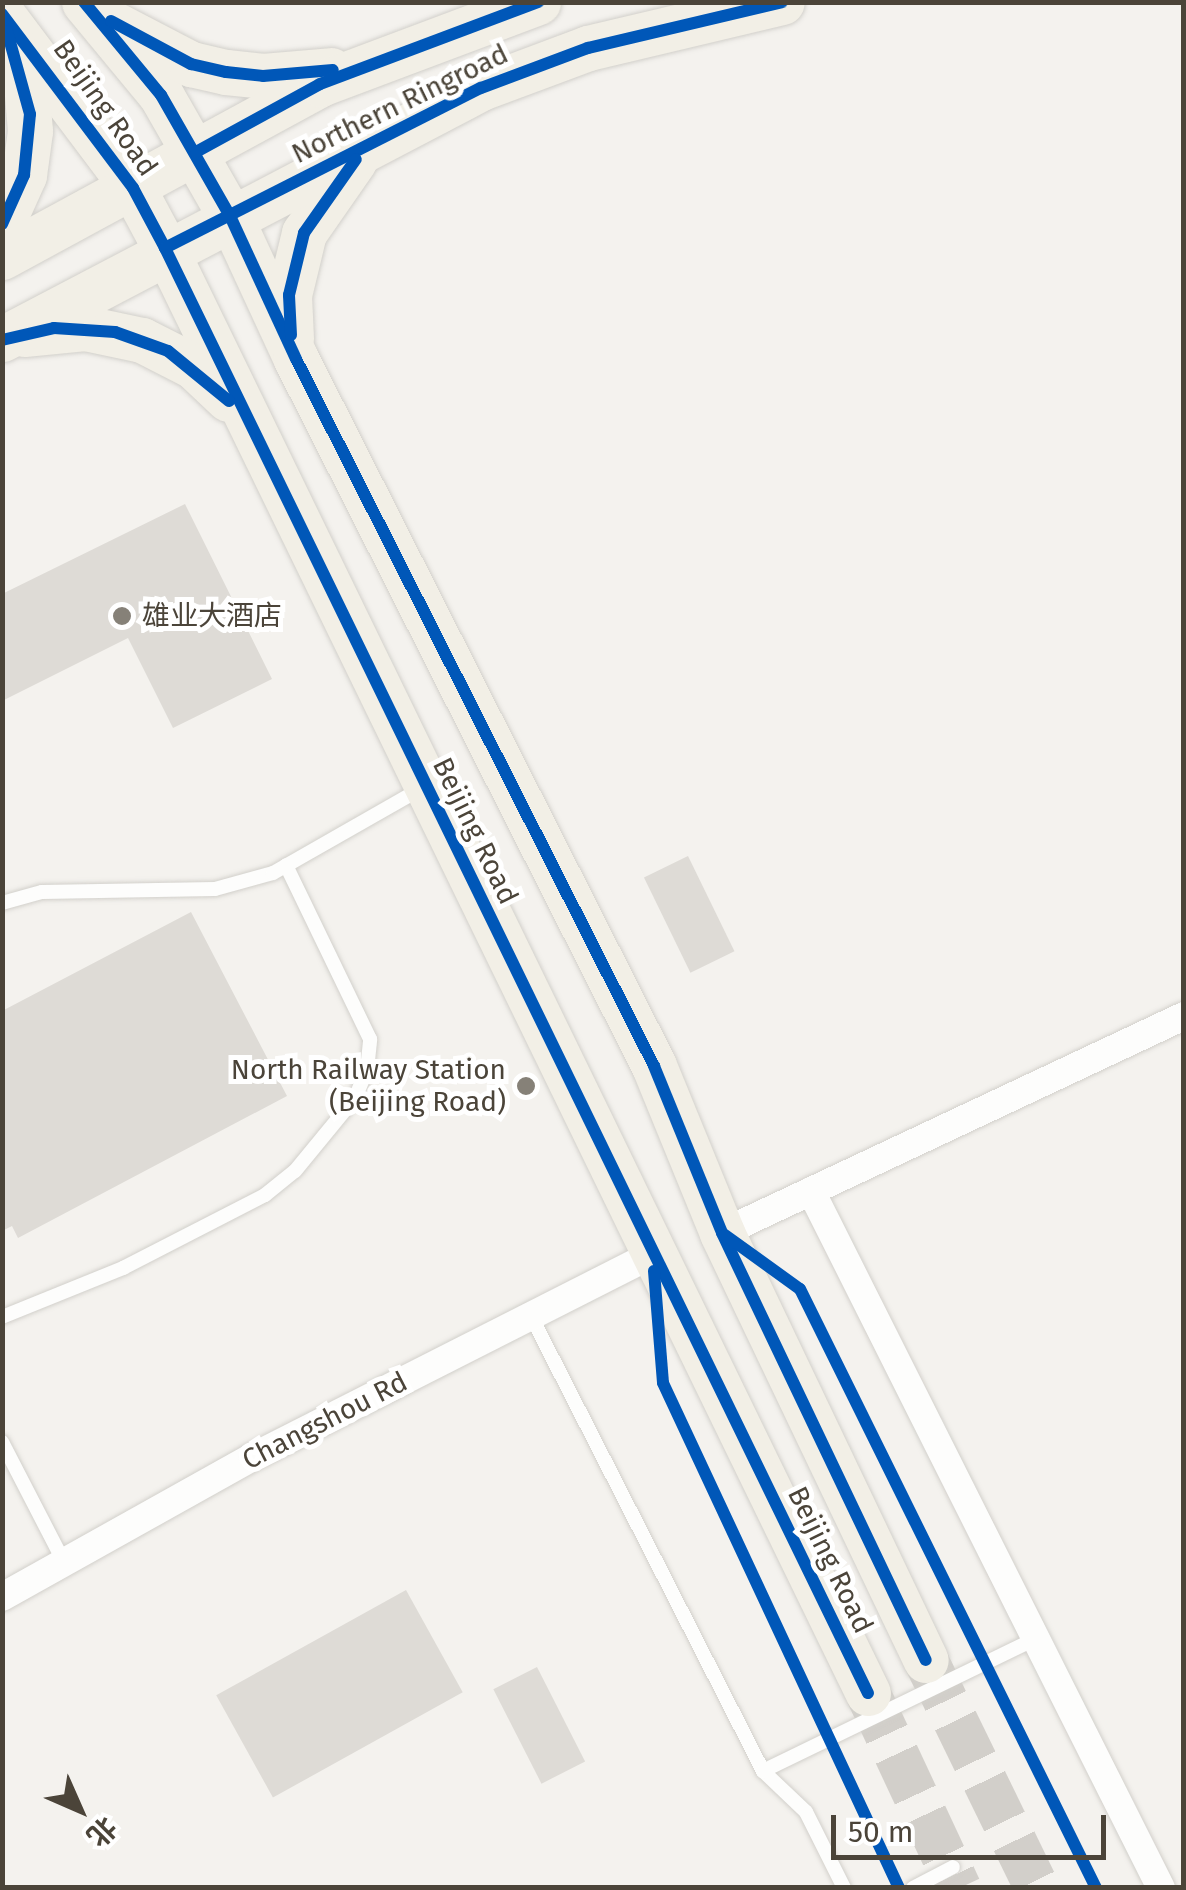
<!DOCTYPE html>
<html>
<head>
<meta charset="utf-8">
<style>
	body { margin:0 }
	#map { position:relative; width:1186px; height:1890px; overflow:hidden; background:#f4f2ee; font-family:"Fira Sans","Noto Sans SC",sans-serif }
	div>[style] { position:absolute }
	.building>* { inset:0; background:#dedbd6; transform-origin:0 0 }
	.primary-tunnel>* { height:45px; margin-top:-22.5px; transform-origin:0; background:repeating-linear-gradient(90deg,#d2cfca 0 45px,transparent 0 67px) }
	.roads { filter:drop-shadow(0 0 2px #d2d0cb) drop-shadow(0 0 2px #d2d0cb) }
	.service>* { height:14px; margin:-7px; padding:0 7px; transform-origin:7px; border-radius:7px; background:#fdfdfc }
	.minor>* { height:28px; margin:-14px; padding:0 14px; transform-origin:14px; border-radius:14px; background:#fdfdfc }
	.primary>* { height:45px; margin:-22.5px; padding:0 22.5px; transform-origin:22.5px; border-radius:22.5px; background:#f2efe6 }
	.cycleway>* { height:12px; margin:-6px; padding:0 6px; transform-origin:6px; border-radius:6px; background:#0057b8 }
	.dots>* { width:28px; height:28px; translate:-50% -50%; box-sizing:border-box; border:5px solid #fff; border-radius:50% }
	span { translate:-50% -50%; white-space:nowrap; text-align:center; line-height:1.15; -webkit-text-stroke:10px #fff; paint-order:stroke }
	.street-label { font-size:28px; color:#4b4439 }
	.poi-label { font-size:28px; color:#4b4439 }
	.left { translate:0 -50%; text-align:left }
	.right { translate:-100% -50%; text-align:right }
	.frame { position:absolute; inset:0; border:5px solid #4b4439; pointer-events:none }
	.north { position:absolute; left:30px; top:1760px; width:100px; height:100px; -webkit-text-stroke:8px #fff; paint-order:stroke; rotate:135deg; font-size:28px; font-weight:700; line-height:40px; text-align:center; color:#4b4439 }
	.north::after { content:''; display:block; margin:auto; width:35px; height:45px; background:#4b4439; clip-path:polygon(50% 0,100% 100%,50% 72%,0 100%) }
	.scale { position:absolute; left:831px; top:1815px; width:275px; height:45px; box-sizing:border-box; border:5px solid #4b4439; border-top:0; padding-left:12px; font-size:30px; line-height:35px; white-space:nowrap; color:#4b4439; -webkit-text-stroke:8px #fff; paint-order:stroke }
</style>
</head>
<body>
<div id="map">
	<div class="building">
		<div style="clip-path:polygon(185px 504px,272px 679px,173px 728px,128px 638px,2px 701px,2px 594px)"></div>
		<div style="left:688px;top:856px;width:106px;height:49px;rotate:64deg"></div>
		<div style="clip-path:polygon(191px 912px,287px 1096px,18px 1238px,12px 1226px,2px 1231px,2px 1011px)"></div>
		<div style="left:406px;top:1590px;width:117px;height:217px;rotate:61deg"></div>
		<div style="left:537px;top:1667px;width:106px;height:49px;rotate:63deg"></div>
	</div>
	<div class="primary-tunnel">
		<div style="left:926px;top:1660px;width:254px;rotate:64deg"></div>
		<div style="left:868px;top:1693px;width:215px;rotate:65deg"></div>
	</div>
	<div class="roads">
		<div class="service">
			<div style="left:2px;top:903px;width:41px;rotate:-15.4deg"></div>
			<div style="left:42px;top:892px;width:173px;rotate:-1deg"></div>
			<div style="left:215px;top:889px;width:60px;rotate:-15.4deg"></div>
			<div style="left:273px;top:873px;width:169px;rotate:-29.7deg"></div>
			<div style="left:531px;top:1316px;width:511px;rotate:62.98deg"></div>
			<div style="left:763px;top:1771px;width:59px;rotate:43.6deg"></div>
			<div style="left:806px;top:1812px;width:85px;rotate:63.4deg"></div>
			<div style="left:2px;top:1317px;width:131px;rotate:-22deg"></div>
			<div style="left:123px;top:1268px;width:160px;rotate:-27.2deg"></div>
			<div style="left:265px;top:1195px;width:38px;rotate:-39deg"></div>
			<div style="left:295px;top:1171px;width:94px;rotate:-50.6deg"></div>
			<div style="left:355px;top:1098px;width:30px;rotate:-67deg"></div>
			<div style="left:367px;top:1070px;width:31px;rotate:-84deg"></div>
			<div style="left:370px;top:1039px;width:193px;rotate:-115.8deg"></div>
			<div style="left:2px;top:1442px;width:135px;rotate:62.7deg"></div>
			<div style="left:763px;top:1771px;width:300px;rotate:-25.9deg"></div>
			<div style="left:913px;top:1888px;width:45px;rotate:-27.7deg"></div>
		</div>
		<div class="minor">
			<div style="left:811px;top:1191px;width:780px;rotate:63.34deg"></div>
			<div style="left:722px;top:1233px;width:510px;rotate:-25.16deg"></div>
			<div style="left:2px;top:1597px;width:287px;rotate:-29.2deg"></div>
			<div style="left:253px;top:1457px;width:449px;rotate:-26.9deg"></div>
		</div>
		<div class="primary">
			<div style="left:84px;top:2px;width:121px;rotate:50.4deg"></div>
			<div style="left:161px;top:95px;width:139px;rotate:60.3deg"></div>
			<div style="left:230px;top:216px;width:157px;rotate:65.2deg"></div>
			<div style="left:296px;top:359px;width:792px;rotate:63.14deg"></div>
			<div style="left:654px;top:1066px;width:180px;rotate:67.8deg"></div>
			<div style="left:722px;top:1233px;width:473px;rotate:64.5deg"></div>
			<div style="left:2px;top:14px;width:218px;rotate:53deg"></div>
			<div style="left:133px;top:188px;width:68px;rotate:61.9deg"></div>
			<div style="left:165px;top:248px;width:1607px;rotate:64.06deg"></div>
			<div style="left:116px;top:25px;width:85px;rotate:27.5deg"></div>
			<div style="left:191px;top:64px;width:36px;rotate:13deg"></div>
			<div style="left:226px;top:72px;width:37px;rotate:6deg"></div>
			<div style="left:263px;top:76px;width:68px;rotate:-5deg"></div>
			<div style="left:2px;top:224px;width:54px;rotate:-65.8deg"></div>
			<div style="left:24px;top:175px;width:44px;rotate:-82.2deg"></div>
			<div style="left:30px;top:131px;width:48px;rotate:-94.8deg"></div>
			<div style="left:26px;top:83px;width:48px;rotate:-109.6deg"></div>
			<div style="left:2px;top:257px;width:362px;rotate:-28.5deg"></div>
			<div style="left:320px;top:84px;width:233px;rotate:-20.6deg"></div>
			<div style="left:24px;top:334px;width:61px;rotate:-5.6deg"></div>
			<div style="left:85px;top:328px;width:58px;rotate:11.9deg"></div>
			<div style="left:142px;top:340px;width:57px;rotate:27deg"></div>
			<div style="left:193px;top:366px;width:48px;rotate:43.3deg"></div>
			<div style="left:291px;top:338px;width:43px;rotate:-92.7deg"></div>
			<div style="left:289px;top:295px;width:64px;rotate:-76.4deg"></div>
			<div style="left:304px;top:233px;width:88px;rotate:-55.2deg"></div>
			<div style="left:2px;top:339px;width:541px;rotate:-27.65deg"></div>
			<div style="left:481px;top:88px;width:114px;rotate:-20.5deg"></div>
			<div style="left:588px;top:48px;width:199px;rotate:-13.3deg"></div>
		</div>
	</div>
	<div class="cycleway">
		<div style="left:84px;top:2px;width:121px;rotate:50.4deg"></div>
		<div style="left:161px;top:95px;width:139px;rotate:60.3deg"></div>
		<div style="left:230px;top:216px;width:157px;rotate:65.2deg"></div>
		<div style="left:296px;top:359px;width:792px;rotate:63.14deg"></div>
		<div style="left:654px;top:1066px;width:180px;rotate:67.8deg"></div>
		<div style="left:722px;top:1233px;width:473px;rotate:64.5deg"></div>
		<div style="left:2px;top:14px;width:218px;rotate:53deg"></div>
		<div style="left:133px;top:188px;width:68px;rotate:61.9deg"></div>
		<div style="left:165px;top:248px;width:1607px;rotate:64.06deg"></div>
		<div style="left:111px;top:21px;width:91px;rotate:28.3deg"></div>
		<div style="left:191px;top:64px;width:36px;rotate:13deg"></div>
		<div style="left:226px;top:72px;width:37px;rotate:6deg"></div>
		<div style="left:263px;top:76px;width:70px;rotate:-4.9deg"></div>
		<div style="left:196px;top:152px;width:141px;rotate:-28.7deg"></div>
		<div style="left:320px;top:84px;width:233px;rotate:-20.6deg"></div>
		<div style="left:2px;top:224px;width:54px;rotate:-65.8deg"></div>
		<div style="left:24px;top:175px;width:61px;rotate:-84.4deg"></div>
		<div style="left:30px;top:114px;width:86px;rotate:-105.5deg"></div>
		<div style="left:165px;top:248px;width:354px;rotate:-26.9deg"></div>
		<div style="left:481px;top:88px;width:114px;rotate:-20.5deg"></div>
		<div style="left:588px;top:48px;width:199px;rotate:-13.3deg"></div>
		<div style="left:291px;top:335px;width:40px;rotate:-92.9deg"></div>
		<div style="left:289px;top:295px;width:64px;rotate:-76.4deg"></div>
		<div style="left:304px;top:233px;width:90px;rotate:-54.9deg"></div>
		<div style="left:2px;top:340px;width:53px;rotate:-13deg"></div>
		<div style="left:54px;top:328px;width:61px;rotate:3.8deg"></div>
		<div style="left:115px;top:332px;width:56px;rotate:19.7deg"></div>
		<div style="left:168px;top:351px;width:79px;rotate:39.3deg"></div>
		<div style="left:725px;top:1235px;width:92px;rotate:35.8deg"></div>
		<div style="left:800px;top:1289px;width:668px;rotate:63.7deg"></div>
		<div style="left:654px;top:1271px;width:112px;rotate:85.4deg"></div>
		<div style="left:663px;top:1383px;width:557px;rotate:64.95deg"></div>
	</div>
	<div class="dots">
		<div style="left:122px;top:616px;background:#868178"></div>
		<div style="left:526px;top:1086px;background:#868178"></div>
	</div>
	<div class="street-label">
		<span style="left:400px;top:104px;rotate:-26deg">Northern Ringroad</span>
		<span style="left:105px;top:108px;rotate:55deg">Beijing Road</span>
		<span style="left:475px;top:831px;rotate:64deg">Beijing Road</span>
		<span style="left:325px;top:1421px;rotate:-27deg">Changshou Rd</span>
		<span style="left:830px;top:1560px;rotate:64deg">Beijing Road</span>
	</div>
	<div class="poi-label">
		<span class="left" style="left:142px;top:616px">雄业大酒店</span>
		<span class="right" style="left:506px;top:1086px">North Railway Station<br>(Beijing Road)</span>
	</div>
	<div class="frame"></div>
	<div class="north">北</div>
	<div class="scale">50 m</div>
</div>
</body>
</html>
